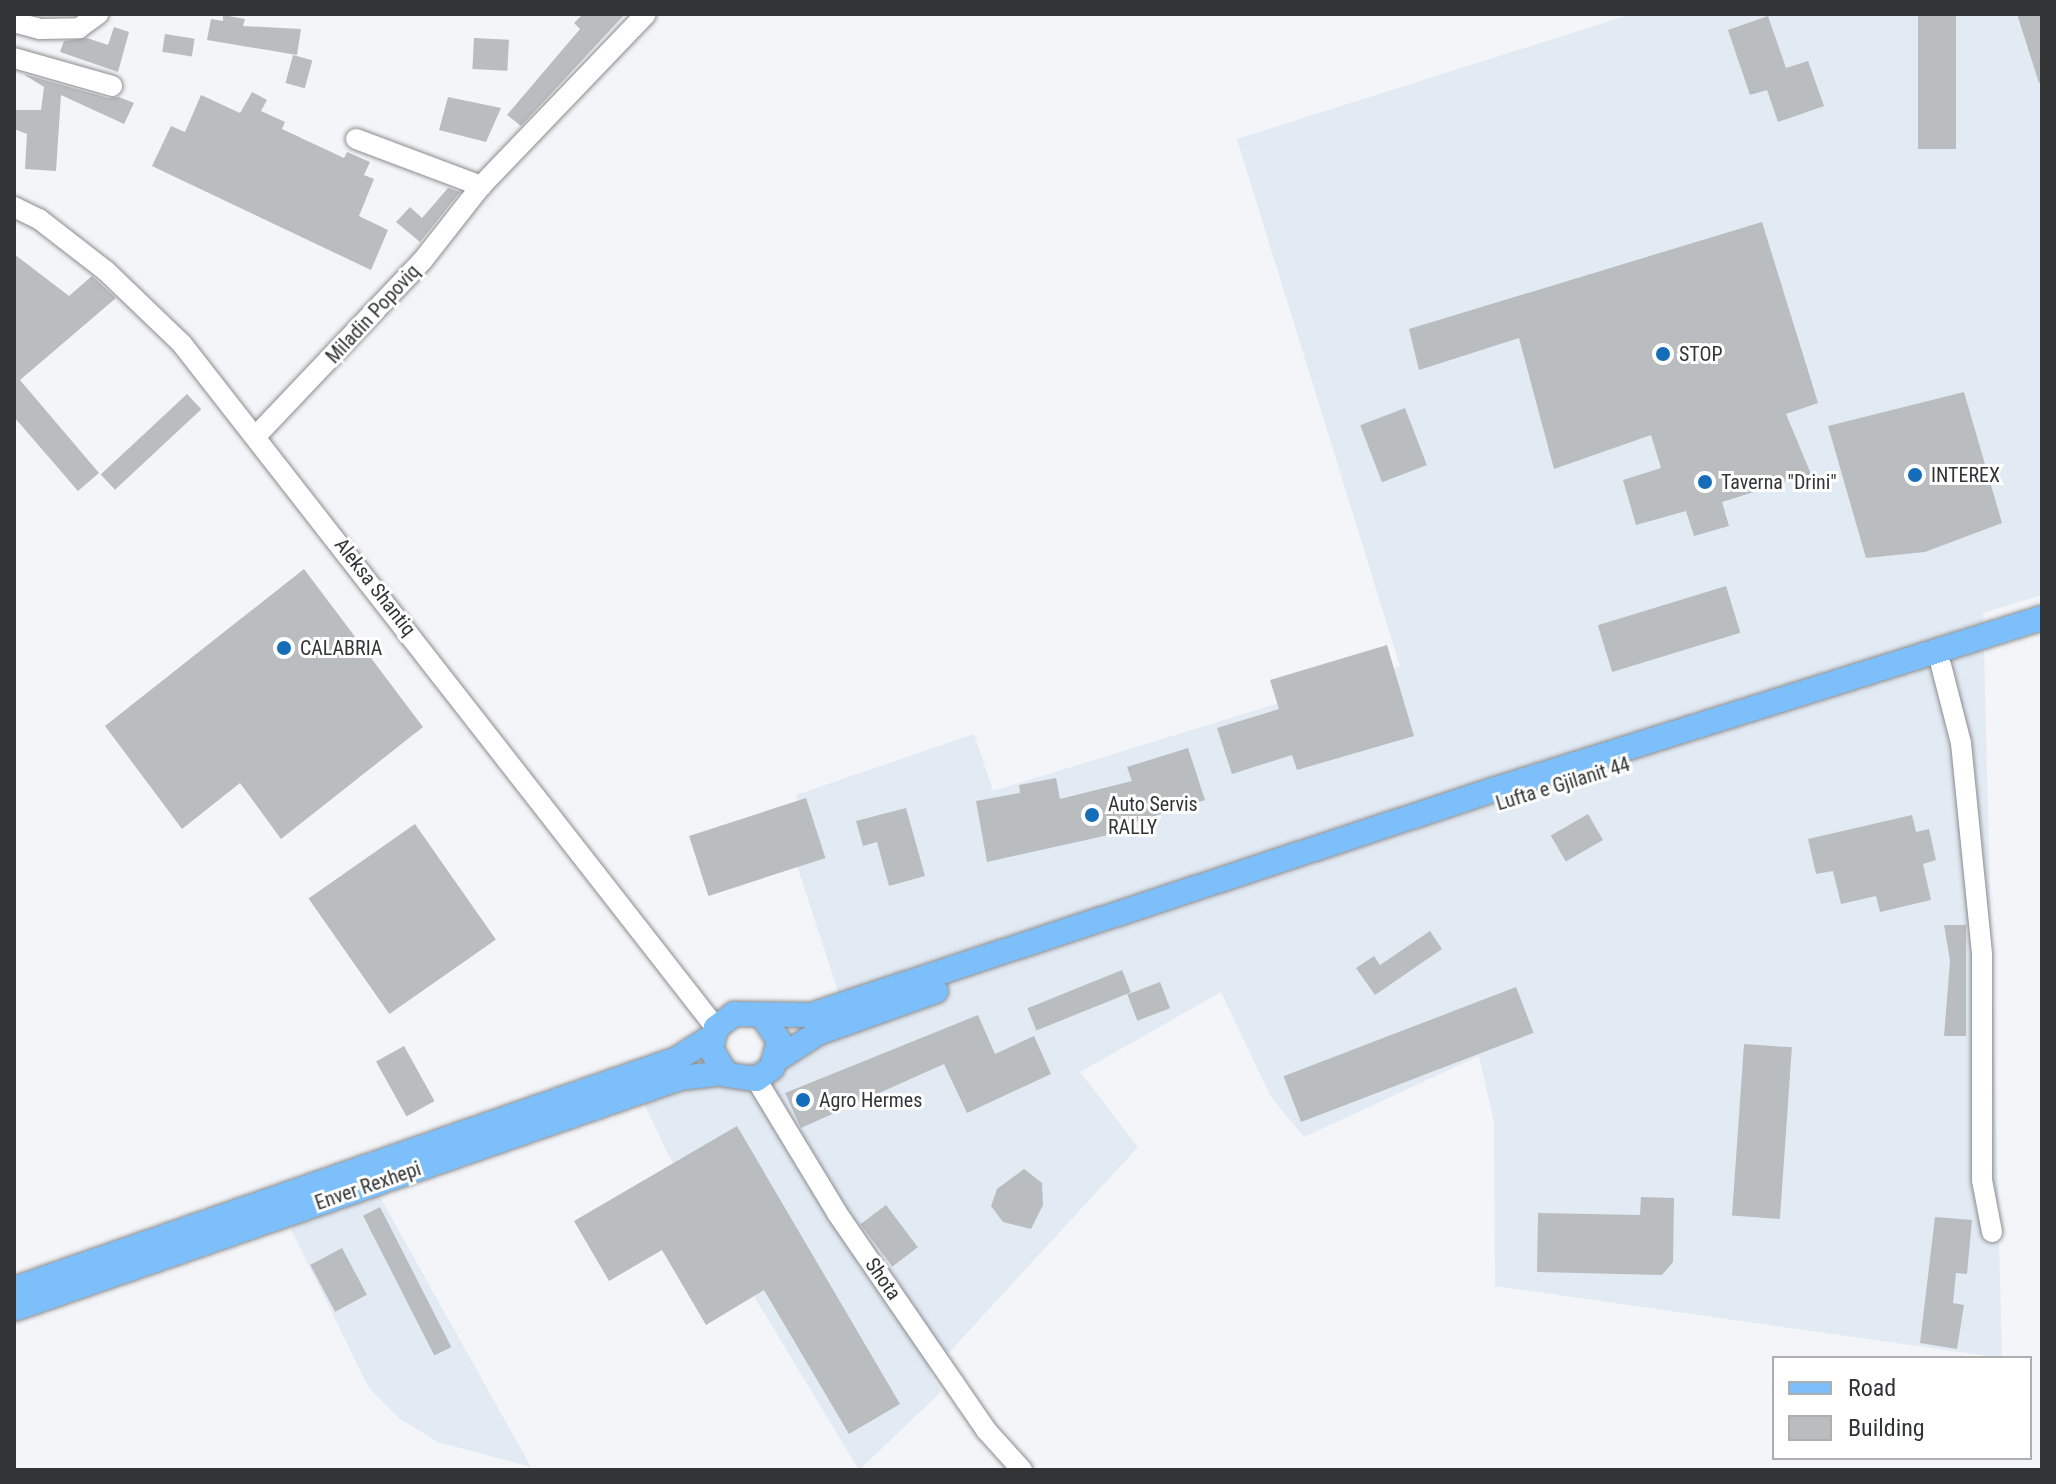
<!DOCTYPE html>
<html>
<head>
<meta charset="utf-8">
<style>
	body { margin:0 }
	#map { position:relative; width:2056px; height:1484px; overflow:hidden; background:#f3f5f8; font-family:"Roboto Condensed",sans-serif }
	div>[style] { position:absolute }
	.built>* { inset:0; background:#e2eaf3 }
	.building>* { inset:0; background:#babdbf; transform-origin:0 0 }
	.roads { filter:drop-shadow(0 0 2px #8b8d90) drop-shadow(0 0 2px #8b8d90) }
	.minor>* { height:20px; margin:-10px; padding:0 10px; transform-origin:10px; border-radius:10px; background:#fff }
	.major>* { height:24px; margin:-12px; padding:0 12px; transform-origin:12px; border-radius:12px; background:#7cbffb }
	.dots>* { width:22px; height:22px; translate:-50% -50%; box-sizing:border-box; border:4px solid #fff; border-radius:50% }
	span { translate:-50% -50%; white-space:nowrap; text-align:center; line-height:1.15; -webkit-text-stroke:6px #fff; paint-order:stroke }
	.street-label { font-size:20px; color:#333435 }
	.poi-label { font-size:20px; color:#333435 }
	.left { translate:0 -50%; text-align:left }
	.frame { position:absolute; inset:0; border:16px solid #333435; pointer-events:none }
	.legend { position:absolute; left:1772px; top:1356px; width:260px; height:104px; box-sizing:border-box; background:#fff; border:2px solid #adaeae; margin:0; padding:10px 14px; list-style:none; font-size:24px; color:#333435 }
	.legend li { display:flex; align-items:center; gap:16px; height:40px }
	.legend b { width:40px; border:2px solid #adaeae }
</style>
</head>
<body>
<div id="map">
	<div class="built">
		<div style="clip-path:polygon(1632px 14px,2042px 14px,2042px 595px,1983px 613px,2002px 1358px,1495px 1286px,1494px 1122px,1479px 1056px,1304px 1137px,1271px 1097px,1221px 992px,1080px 1072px,1138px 1147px,930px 1373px,941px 1392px,859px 1470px,668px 1154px,637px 1089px,725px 1073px,847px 1018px,796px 863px,814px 851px,796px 795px,974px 734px,993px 791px,1400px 666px,1237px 139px)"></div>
		<div style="clip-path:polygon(366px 1172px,531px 1467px,438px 1442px,400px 1419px,369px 1388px,280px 1207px)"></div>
	</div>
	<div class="building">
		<div style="clip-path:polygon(583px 14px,625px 14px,521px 126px,507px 115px,580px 29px,574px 23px)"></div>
		<div style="left:1918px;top:14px;width:38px;height:135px"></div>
		<div style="clip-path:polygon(2017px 14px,2042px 14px,2042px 82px,2039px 83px)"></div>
		<div style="clip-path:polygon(223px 15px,245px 19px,243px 26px,301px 29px,297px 55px,207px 40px,211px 19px,223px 21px)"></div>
		<div style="clip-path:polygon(1768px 16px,1786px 68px,1808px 61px,1824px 106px,1778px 122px,1767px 90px,1750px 95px,1728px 30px)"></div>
		<div style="clip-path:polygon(114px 27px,129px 32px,118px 72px,60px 52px,64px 41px,87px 38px,108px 45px)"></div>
		<div style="left:165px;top:34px;width:30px;height:18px;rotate:9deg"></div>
		<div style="left:474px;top:38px;width:35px;height:31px;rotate:3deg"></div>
		<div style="left:293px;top:55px;width:20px;height:29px;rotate:15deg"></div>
		<div style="clip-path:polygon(23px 74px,108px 98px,119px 97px,134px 103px,124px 124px,61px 95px,56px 171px,25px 169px,27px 134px,14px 129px,14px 110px,41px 110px,44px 87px)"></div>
		<div style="clip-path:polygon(252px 92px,267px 100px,261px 111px,285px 122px,282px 129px,344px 158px,347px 152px,370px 162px,364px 175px,374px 179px,359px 216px,388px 230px,371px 270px,152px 166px,171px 126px,185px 132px,201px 95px,240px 113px)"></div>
		<div style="clip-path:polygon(448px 97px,501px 108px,486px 142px,439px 130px)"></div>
		<div style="clip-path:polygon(448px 188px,460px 192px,420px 242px,396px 222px,410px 207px,422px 218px)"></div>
		<div style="clip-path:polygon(1762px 222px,1818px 403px,1786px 414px,1811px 474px,1722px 502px,1729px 526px,1694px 536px,1686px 511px,1636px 525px,1623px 480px,1661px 468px,1651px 435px,1554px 469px,1519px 338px,1419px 370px,1409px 329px)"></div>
		<div style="clip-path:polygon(14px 254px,69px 296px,92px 276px,116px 298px,20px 380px,99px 473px,78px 491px,14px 417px)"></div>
		<div style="clip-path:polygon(1964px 392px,2002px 523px,1925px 552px,1866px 558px,1828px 426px)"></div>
		<div style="left:187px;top:394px;width:21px;height:118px;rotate:47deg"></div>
		<div style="left:1405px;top:408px;width:61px;height:48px;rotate:69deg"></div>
		<div style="clip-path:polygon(304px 569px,423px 727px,281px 839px,240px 783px,182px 829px,105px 726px)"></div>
		<div style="left:1726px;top:586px;width:49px;height:134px;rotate:73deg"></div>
		<div style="clip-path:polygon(1387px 645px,1414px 736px,1297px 770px,1292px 755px,1232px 774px,1217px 728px,1279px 709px,1270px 680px)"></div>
		<div style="clip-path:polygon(1188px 748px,1205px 800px,1120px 827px,1122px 832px,987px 862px,976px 801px,1020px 793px,1019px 785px,1056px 778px,1060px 799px,1132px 781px,1127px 767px)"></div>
		<div style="left:806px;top:798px;width:63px;height:123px;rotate:72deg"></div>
		<div style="clip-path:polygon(906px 808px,925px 876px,889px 886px,877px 842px,863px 846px,856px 821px)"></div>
		<div style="left:1588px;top:814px;width:30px;height:43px;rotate:60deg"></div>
		<div style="clip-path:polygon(1912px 815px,1916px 832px,1929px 829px,1936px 860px,1923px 864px,1931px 900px,1880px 912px,1876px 896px,1841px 904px,1833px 871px,1816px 874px,1808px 839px)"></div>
		<div style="left:415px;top:824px;width:141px;height:130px;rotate:55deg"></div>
		<div style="clip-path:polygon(1944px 925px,1966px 925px,1966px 1036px,1944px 1036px,1950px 961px)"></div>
		<div style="clip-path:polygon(1430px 931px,1442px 949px,1375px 995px,1356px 968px,1374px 956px,1380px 965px)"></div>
		<div style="left:1122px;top:970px;width:24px;height:102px;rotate:68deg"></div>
		<div style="left:1160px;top:982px;width:28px;height:35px;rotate:69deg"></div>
		<div style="left:1516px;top:987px;width:49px;height:249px;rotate:69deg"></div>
		<div style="clip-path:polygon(978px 1015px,995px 1054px,1034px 1036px,1051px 1074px,967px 1113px,944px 1064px,801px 1128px,785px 1093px)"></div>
		<div style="left:1744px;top:1044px;width:48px;height:172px;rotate:4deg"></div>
		<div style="left:404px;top:1046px;width:63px;height:32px;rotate:61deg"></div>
		<div style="clip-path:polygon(737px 1126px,900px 1404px,849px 1434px,764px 1290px,706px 1325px,662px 1250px,609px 1281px,574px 1221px)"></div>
		<div style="clip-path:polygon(1024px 1169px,1042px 1183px,1043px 1205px,1031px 1229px,1003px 1222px,991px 1206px,997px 1189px)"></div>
		<div style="clip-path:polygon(1641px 1197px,1674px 1198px,1673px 1262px,1662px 1275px,1537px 1272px,1538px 1213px,1640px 1215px)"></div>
		<div style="left:886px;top:1205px;width:53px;height:32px;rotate:53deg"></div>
		<div style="left:380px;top:1207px;width:157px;height:19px;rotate:63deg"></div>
		<div style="clip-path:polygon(1935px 1217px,1972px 1220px,1967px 1274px,1956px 1273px,1953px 1303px,1964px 1305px,1957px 1349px,1920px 1343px)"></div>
		<div style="left:342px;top:1248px;width:53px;height:36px;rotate:62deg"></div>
	</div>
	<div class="roads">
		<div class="minor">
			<div style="left:14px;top:22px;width:27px;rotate:15deg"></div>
			<div style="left:40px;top:29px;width:39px;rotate:-1deg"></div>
			<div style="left:79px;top:28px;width:24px;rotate:-36deg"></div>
			<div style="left:14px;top:58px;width:102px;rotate:15.9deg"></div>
			<div style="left:356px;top:139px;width:134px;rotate:20.6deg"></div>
			<div style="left:14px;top:207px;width:28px;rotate:26deg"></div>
			<div style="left:39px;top:219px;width:85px;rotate:37.8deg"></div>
			<div style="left:106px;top:271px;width:105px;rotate:43.8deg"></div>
			<div style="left:182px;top:344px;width:868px;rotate:52.02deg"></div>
			<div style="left:257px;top:435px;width:241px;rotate:-46.5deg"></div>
			<div style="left:423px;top:260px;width:94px;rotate:-51.9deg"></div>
			<div style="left:481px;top:186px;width:238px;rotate:-46.2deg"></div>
			<div style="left:1941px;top:665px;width:81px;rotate:75.6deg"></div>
			<div style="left:1961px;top:743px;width:212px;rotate:84.3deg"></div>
			<div style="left:1982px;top:954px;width:226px;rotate:90deg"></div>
			<div style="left:1982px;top:1180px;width:53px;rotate:79.1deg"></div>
			<div style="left:756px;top:1079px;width:157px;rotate:58.8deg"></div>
			<div style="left:837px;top:1213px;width:263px;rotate:55.5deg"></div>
			<div style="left:986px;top:1430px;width:54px;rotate:48deg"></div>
		</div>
		<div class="major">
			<div style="left:763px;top:1017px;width:29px;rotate:56deg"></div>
			<div style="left:779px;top:1041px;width:28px;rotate:105deg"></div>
			<div style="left:772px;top:1068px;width:19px;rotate:145deg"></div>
			<div style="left:756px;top:1079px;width:29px;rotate:-172deg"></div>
			<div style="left:727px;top:1075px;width:31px;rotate:-122deg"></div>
			<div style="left:711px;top:1049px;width:22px;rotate:-77deg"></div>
			<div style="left:716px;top:1028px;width:23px;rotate:-38deg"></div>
			<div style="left:734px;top:1014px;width:77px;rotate:0.7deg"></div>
			<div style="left:811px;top:1015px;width:718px;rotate:-18.26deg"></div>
			<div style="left:1493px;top:790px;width:575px;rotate:-17.4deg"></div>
			<div style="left:776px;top:1060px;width:50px;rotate:-32.7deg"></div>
			<div style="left:818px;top:1033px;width:125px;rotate:-19.6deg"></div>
			<div style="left:14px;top:1289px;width:702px;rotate:-19.13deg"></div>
			<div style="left:677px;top:1059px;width:43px;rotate:-32.6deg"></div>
			<div style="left:14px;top:1309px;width:705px;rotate:-19.13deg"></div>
			<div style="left:680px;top:1078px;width:44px;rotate:-6.5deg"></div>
		</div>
	</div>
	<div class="dots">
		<div style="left:1663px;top:354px;background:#156cb9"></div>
		<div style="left:1915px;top:475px;background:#156cb9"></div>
		<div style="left:1705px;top:482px;background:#156cb9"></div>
		<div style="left:284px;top:648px;background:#156cb9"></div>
		<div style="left:1092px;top:815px;background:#156cb9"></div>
		<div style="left:803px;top:1100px;background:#156cb9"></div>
	</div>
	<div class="street-label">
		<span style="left:373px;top:314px;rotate:-47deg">Miladin Popoviq</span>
		<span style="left:375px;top:587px;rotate:52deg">Aleksa Shantiq</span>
		<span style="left:1563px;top:784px;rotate:-17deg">Lufta e Gjilanit 44</span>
		<span style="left:368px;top:1186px;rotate:-19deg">Enver Rexhepi</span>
		<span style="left:883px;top:1279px;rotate:55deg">Shota</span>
	</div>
	<div class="poi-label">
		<span class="left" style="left:1679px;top:354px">STOP</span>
		<span class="left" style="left:1931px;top:475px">INTEREX</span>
		<span class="left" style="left:1721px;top:482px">Taverna "Drini"</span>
		<span class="left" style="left:300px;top:648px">CALABRIA</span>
		<span class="left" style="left:1108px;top:816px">Auto Servis<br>RALLY</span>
		<span class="left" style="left:819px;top:1100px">Agro Hermes</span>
	</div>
	<div class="frame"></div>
	<ul class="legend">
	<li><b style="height:10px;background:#7cbffb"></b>Road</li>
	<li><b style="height:22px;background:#babdbf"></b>Building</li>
	</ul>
</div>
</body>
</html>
